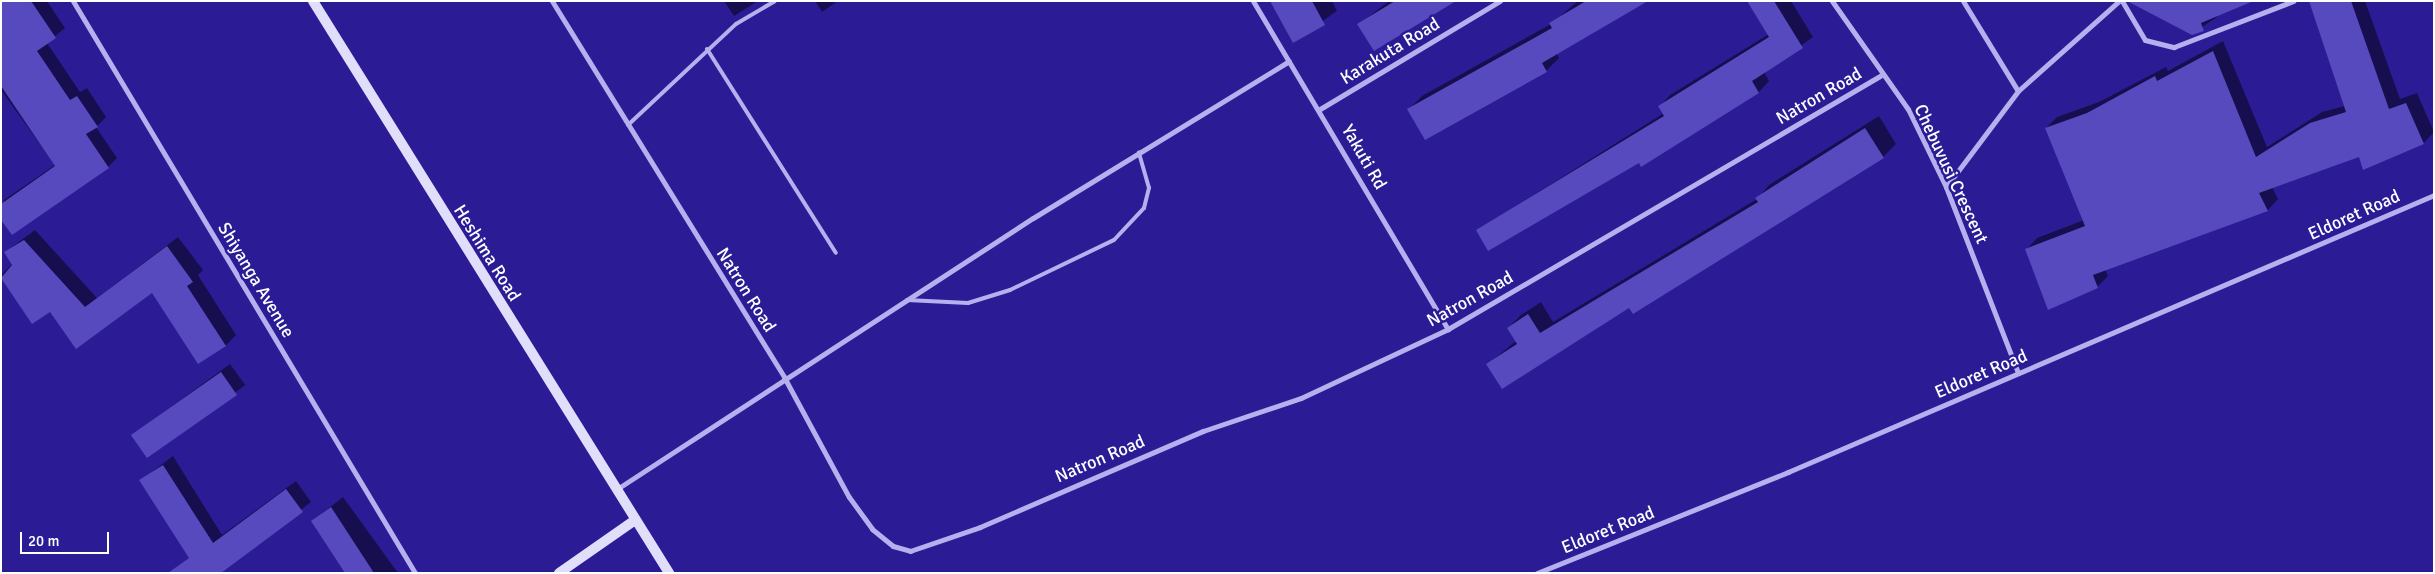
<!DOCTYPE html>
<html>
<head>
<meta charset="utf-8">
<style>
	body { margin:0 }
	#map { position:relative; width:2435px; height:574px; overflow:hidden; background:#2b1c96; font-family:Signika,sans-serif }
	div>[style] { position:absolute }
	.shadow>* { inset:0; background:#0007; transform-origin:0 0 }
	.building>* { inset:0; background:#564abe; transform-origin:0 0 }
	.lane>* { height:4px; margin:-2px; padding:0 2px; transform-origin:2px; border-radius:2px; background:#b7b0ef }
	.street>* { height:5px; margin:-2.5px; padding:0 2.5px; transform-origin:2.5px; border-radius:2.5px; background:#b7b0ef }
	.secondary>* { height:10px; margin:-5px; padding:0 5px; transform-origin:5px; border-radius:5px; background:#e1defb }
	span { translate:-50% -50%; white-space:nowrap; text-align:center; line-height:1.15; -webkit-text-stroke:5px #2b1c96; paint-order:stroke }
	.street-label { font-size:18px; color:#fff }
	.frame { position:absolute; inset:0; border:2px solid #fff; pointer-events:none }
	.scale { position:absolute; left:20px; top:532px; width:89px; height:22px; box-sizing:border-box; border:2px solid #fff; border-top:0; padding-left:6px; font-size:15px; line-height:18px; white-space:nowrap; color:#fff; -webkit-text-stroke:4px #2b1c96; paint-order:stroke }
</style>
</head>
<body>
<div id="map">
	<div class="shadow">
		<div style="clip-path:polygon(1px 1px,47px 1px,65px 28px,47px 43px,80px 92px,87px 88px,106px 117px,96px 127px,117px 158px,108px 167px,1px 218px,4px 200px,55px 165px,1px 90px)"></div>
		<div style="clip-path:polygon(724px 1px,758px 1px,734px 16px)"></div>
		<div style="clip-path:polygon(815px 1px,838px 1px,822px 12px)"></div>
		<div style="clip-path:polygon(1271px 1px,1332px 1px,1337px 11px,1294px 41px)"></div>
		<div style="clip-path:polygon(1389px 1px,1454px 1px,1359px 24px)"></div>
		<div style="clip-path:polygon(1578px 1px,1646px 1px,1557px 54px,1559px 58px,1546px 71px,1409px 109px,1422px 96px,1551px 24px)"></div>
		<div style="clip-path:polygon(1749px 1px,1791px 1px,1813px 37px,1764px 72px,1769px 81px,1759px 92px,1641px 165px,1639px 162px,1478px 230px,1664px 113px,1660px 106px,1670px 95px,1769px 34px)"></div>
		<div style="clip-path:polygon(2144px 1px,2216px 15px,2217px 17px,2192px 34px)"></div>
		<div style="clip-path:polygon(2336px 1px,2365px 1px,2400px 99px,2417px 93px,2434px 132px,2424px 143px,2360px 156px,2272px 187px,2278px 199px,2268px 210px,2105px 269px,2108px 276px,2097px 287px,2027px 249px,2037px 238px,2084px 220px,2046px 128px,2057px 117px,2099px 102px,2166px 67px,2168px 71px,2223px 41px,2267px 147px,2322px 112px,2345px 106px)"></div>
		<div style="clip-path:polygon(1879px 116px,1896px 144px,1883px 157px,1630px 306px,1488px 364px,1516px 341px,1508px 328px,1521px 315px,1541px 302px,1553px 322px,1757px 199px,1769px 185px)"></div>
		<div style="clip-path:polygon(35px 230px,97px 298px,178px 237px,203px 270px,198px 275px,236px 335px,225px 346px,152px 291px,77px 347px,50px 311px,33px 323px,1px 275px,12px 264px,5px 252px)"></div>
		<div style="left:230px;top:364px;width:26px;height:121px;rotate:54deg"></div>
		<div style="clip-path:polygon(173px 456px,222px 535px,296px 481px,311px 502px,219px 573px,182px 564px,190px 557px,141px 480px)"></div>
		<div style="clip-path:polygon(343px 497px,398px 573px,346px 573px,312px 521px)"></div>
	</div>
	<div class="building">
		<div style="clip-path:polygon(1px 1px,31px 1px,56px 38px,37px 51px,70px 100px,77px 96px,98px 127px,86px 134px,109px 168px,12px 235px,1px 220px,1px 204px,55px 166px,1px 86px)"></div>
		<div style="clip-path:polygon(1270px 1px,1312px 1px,1325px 25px,1293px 43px)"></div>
		<div style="clip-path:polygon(1395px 1px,1456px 1px,1374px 51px,1357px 24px)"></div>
		<div style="clip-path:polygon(1586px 1px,1648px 1px,1542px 63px,1547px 72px,1425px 140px,1407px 109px,1552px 28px,1549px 23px)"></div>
		<div style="clip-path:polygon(1747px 1px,1774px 1px,1803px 48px,1752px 81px,1759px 93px,1641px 167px,1639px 163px,1488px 251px,1476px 230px,1664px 116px,1658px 106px,1769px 37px)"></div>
		<div style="clip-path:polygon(2127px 1px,2251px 1px,2251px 2px,2201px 23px,2204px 31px,2192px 35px)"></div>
		<div style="clip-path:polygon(2309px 1px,2351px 1px,2389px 109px,2406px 103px,2424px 144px,2363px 170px,2359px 157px,2259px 193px,2268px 211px,2093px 275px,2098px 288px,2048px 310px,2025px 249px,2085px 226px,2045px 128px,2087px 113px,2155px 76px,2157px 81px,2213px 51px,2256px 157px,2310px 123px,2346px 112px)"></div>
		<div style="clip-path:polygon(1865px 128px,1884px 158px,1633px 314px,1629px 308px,1502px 389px,1486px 364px,1517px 344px,1507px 328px,1528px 314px,1540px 333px,1758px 202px,1755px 198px)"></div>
		<div style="clip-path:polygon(24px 240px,85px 307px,167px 246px,193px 282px,187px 286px,226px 346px,198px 364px,152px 293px,76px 349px,50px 312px,32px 324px,1px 278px,12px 265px,4px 252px)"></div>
		<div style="left:221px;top:372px;width:28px;height:110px;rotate:55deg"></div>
		<div style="clip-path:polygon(163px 465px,213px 543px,286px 489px,303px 512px,221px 573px,168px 573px,189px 558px,139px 480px)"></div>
		<div style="clip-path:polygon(331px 507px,374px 573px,345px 573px,311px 521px)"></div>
	</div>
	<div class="lane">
		<div style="left:707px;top:49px;width:241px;rotate:57.7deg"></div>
		<div style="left:628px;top:125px;width:148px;rotate:-43.1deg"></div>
		<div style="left:736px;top:24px;width:45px;rotate:-30.5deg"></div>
		<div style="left:907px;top:300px;width:61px;rotate:2.8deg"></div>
		<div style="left:968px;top:303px;width:44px;rotate:-17.2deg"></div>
		<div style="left:1010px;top:290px;width:115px;rotate:-25.7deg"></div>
		<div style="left:1114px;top:240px;width:44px;rotate:-46.8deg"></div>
		<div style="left:1144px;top:208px;width:21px;rotate:-76deg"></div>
		<div style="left:1149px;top:188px;width:37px;rotate:-106deg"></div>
	</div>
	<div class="street">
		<div style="left:73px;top:1px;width:666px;rotate:59.12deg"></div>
		<div style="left:552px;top:1px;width:442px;rotate:58.3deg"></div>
		<div style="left:784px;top:377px;width:136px;rotate:61.6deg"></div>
		<div style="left:849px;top:497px;width:39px;rotate:54deg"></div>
		<div style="left:872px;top:529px;width:27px;rotate:39deg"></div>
		<div style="left:893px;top:546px;width:18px;rotate:16deg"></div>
		<div style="left:910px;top:551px;width:74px;rotate:-18.9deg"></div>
		<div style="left:980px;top:527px;width:243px;rotate:-23.3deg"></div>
		<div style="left:1203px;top:431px;width:103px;rotate:-18.6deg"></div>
		<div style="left:1301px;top:398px;width:162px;rotate:-25.1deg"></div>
		<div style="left:1448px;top:329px;width:501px;rotate:-30.36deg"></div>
		<div style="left:1253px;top:1px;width:382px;rotate:59.3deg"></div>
		<div style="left:1832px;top:1px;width:132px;rotate:54.9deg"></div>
		<div style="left:1908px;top:109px;width:87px;rotate:64deg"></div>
		<div style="left:1946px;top:187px;width:199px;rotate:68.8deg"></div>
		<div style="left:1963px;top:1px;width:105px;rotate:58.6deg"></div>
		<div style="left:2122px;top:1px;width:45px;rotate:59.5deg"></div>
		<div style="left:2145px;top:40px;width:30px;rotate:14deg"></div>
		<div style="left:2174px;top:47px;width:128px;rotate:-21.1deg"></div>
		<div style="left:1320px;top:109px;width:210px;rotate:-31deg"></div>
		<div style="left:1946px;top:187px;width:120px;rotate:-53.1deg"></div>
		<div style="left:2018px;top:91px;width:135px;rotate:-41.7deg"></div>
		<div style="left:617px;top:489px;width:496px;rotate:-33.1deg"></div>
		<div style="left:1033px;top:218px;width:300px;rotate:-31.5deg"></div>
		<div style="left:1537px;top:573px;width:271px;rotate:-21.9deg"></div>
		<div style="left:1788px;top:472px;width:703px;rotate:-23.21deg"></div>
	</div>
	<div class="secondary">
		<div style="left:313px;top:1px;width:674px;rotate:58.1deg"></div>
		<div style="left:559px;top:573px;width:93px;rotate:-34.9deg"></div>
	</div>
	<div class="street-label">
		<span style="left:1390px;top:51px;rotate:-31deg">Karakuta Road</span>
		<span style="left:1819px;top:96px;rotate:-30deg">Natron Road</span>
		<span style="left:1364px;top:157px;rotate:60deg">Yakuti Rd</span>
		<span style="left:1951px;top:174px;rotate:65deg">Chebuvusi Crescent</span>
		<span style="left:2354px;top:215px;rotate:-24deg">Eldoret Road</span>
		<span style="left:487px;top:253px;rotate:58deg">Heshima Road</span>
		<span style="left:256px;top:280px;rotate:59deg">Shiyanga Avenue</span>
		<span style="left:746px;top:290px;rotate:58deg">Natron Road</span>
		<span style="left:1470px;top:299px;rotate:-29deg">Natron Road</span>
		<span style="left:1981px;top:374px;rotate:-23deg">Eldoret Road</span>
		<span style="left:1100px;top:459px;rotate:-23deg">Natron Road</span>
		<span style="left:1608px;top:530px;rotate:-22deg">Eldoret Road</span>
	</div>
	<div class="frame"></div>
	<div class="scale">20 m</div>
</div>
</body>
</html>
